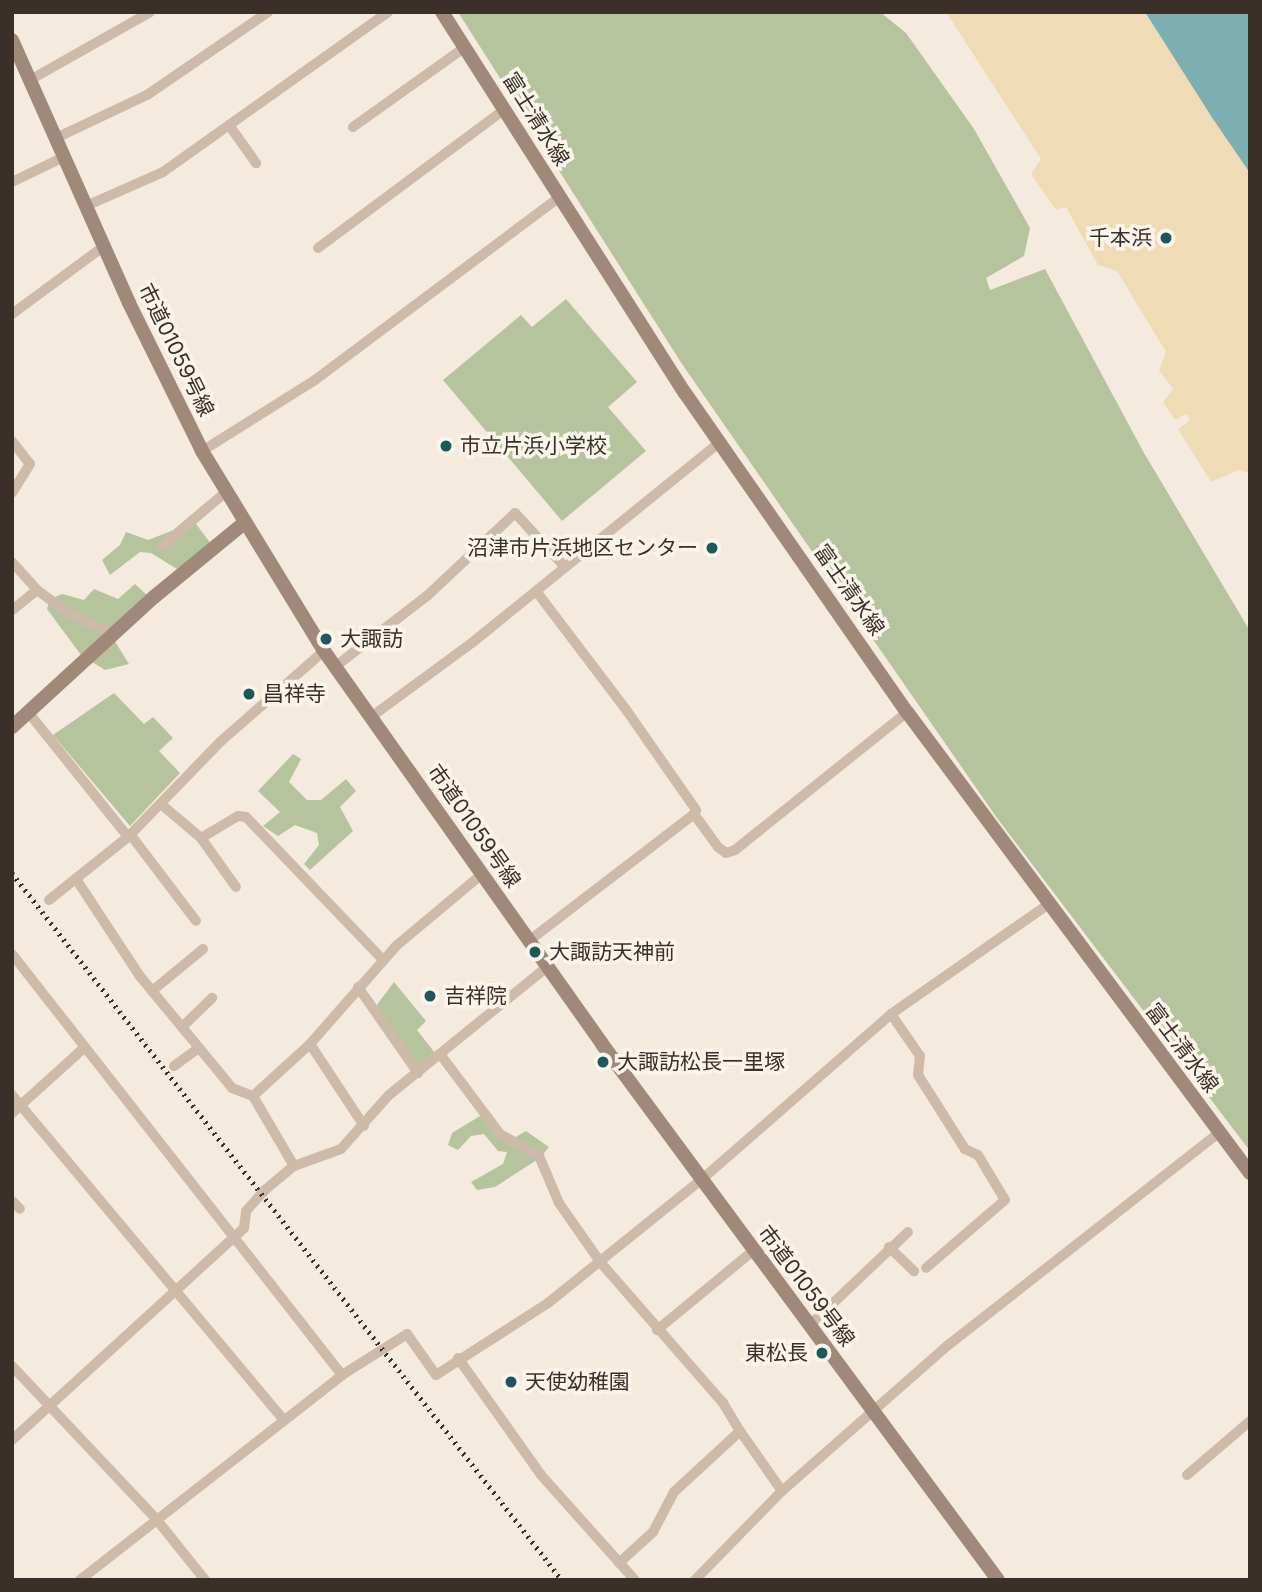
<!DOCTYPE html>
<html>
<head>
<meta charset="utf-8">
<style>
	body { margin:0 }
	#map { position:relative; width:1262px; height:1592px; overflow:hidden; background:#f4eade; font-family:Inter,"Noto Sans JP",sans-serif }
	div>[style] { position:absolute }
	.green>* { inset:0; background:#b6c49d }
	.sand>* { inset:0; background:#f0dcb4 }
	.water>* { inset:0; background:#7bafb2 }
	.street>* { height:10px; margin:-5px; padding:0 5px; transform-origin:5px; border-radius:5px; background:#cdbaa9 }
	.secondary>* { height:14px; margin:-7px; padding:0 7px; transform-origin:7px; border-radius:7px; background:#a1897a }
	.rail>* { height:4.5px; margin-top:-2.25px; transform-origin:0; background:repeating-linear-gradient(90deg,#3a2f29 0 2px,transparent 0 7px) }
	.dots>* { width:19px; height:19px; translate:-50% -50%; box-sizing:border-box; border:4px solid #fbf4eb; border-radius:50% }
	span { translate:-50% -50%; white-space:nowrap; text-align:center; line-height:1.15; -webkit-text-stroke:7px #fbf4eb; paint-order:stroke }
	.street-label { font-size:21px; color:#3a2f29 }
	.poi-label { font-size:21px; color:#3a2f29 }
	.right { translate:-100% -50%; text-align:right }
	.left { translate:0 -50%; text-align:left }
	.frame { position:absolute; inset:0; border:14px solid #3a2f29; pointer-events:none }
</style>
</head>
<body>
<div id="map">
	<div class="green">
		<div style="clip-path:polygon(458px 12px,880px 12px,906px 33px,974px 129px,1030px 228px,1024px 256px,986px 278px,990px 290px,1045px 269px,1144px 453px,1250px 631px,1250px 1151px,997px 818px,682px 364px)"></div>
		<div style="clip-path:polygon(566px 299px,637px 382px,608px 407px,646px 451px,562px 521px,443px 380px,521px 315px,532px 327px)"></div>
		<div style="clip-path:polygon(190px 516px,211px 544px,177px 569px,151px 553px,140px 552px,110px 575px,102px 560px,120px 545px,126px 532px,148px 540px,174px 530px)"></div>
		<div style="clip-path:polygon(135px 584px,148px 596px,111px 635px,129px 664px,105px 670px,81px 655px,47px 609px,50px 599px,62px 594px,84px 600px,94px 589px,118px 599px)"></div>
		<div style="clip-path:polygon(114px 693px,144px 724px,153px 717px,173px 738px,159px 751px,180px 773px,130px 826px,53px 735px)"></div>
		<div style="clip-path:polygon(293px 754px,301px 759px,289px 782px,307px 800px,321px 800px,346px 779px,356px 791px,340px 807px,353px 831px,310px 870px,304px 864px,319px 845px,317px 833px,295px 825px,278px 836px,263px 826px,280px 812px,258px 791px)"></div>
		<div style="clip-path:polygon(394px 982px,426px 1021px,417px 1030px,435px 1053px,420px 1069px,376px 1006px)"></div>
		<div style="clip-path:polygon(480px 1116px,514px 1138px,526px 1131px,549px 1147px,540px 1158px,495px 1187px,477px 1190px,471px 1182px,503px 1164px,507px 1152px,498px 1151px,484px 1134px,471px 1136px,458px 1150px,448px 1145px,452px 1133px)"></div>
	</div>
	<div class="sand">
		<div style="clip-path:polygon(946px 12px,1145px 12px,1250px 173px,1250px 473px,1238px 470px,1211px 482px,1178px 429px,1190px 420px,1186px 414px,1175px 420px,1163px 402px,1173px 389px,1159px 370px,1166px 352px,1117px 271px,1098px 265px,1066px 207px,1056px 210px,1031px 174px,1041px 159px)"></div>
	</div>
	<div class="water">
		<div style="clip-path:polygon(1145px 12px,1250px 12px,1250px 173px,1213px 119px)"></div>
	</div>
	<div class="street">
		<div style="left:30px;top:80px;width:138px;rotate:-29.5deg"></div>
		<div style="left:229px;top:125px;width:47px;rotate:54.6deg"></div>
		<div style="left:353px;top:127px;width:138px;rotate:-35.5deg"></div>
		<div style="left:56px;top:138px;width:101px;rotate:-25.3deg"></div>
		<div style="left:147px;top:95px;width:147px;rotate:-34.4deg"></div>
		<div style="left:12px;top:182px;width:58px;rotate:-25.7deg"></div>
		<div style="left:86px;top:206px;width:84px;rotate:-23.8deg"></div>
		<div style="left:163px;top:172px;width:276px;rotate:-35.4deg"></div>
		<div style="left:318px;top:248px;width:233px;rotate:-36.6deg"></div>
		<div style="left:12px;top:314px;width:113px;rotate:-36.4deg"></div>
		<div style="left:12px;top:441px;width:29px;rotate:52deg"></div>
		<div style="left:30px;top:464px;width:34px;rotate:122deg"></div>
		<div style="left:202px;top:451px;width:133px;rotate:-32.1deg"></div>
		<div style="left:315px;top:380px;width:306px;rotate:-36.8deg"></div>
		<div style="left:162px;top:546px;width:84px;rotate:-40.2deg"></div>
		<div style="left:12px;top:562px;width:38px;rotate:48deg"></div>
		<div style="left:37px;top:590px;width:32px;rotate:141deg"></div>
		<div style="left:37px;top:590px;width:41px;rotate:36deg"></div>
		<div style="left:70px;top:614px;width:49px;rotate:25.5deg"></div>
		<div style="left:536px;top:591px;width:151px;rotate:52.8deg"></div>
		<div style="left:627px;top:711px;width:121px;rotate:55.1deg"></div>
		<div style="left:696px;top:810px;width:4px;rotate:117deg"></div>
		<div style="left:336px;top:666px;width:115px;rotate:-37.6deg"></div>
		<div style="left:427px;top:596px;width:121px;rotate:-43.3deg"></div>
		<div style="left:515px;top:513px;width:74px;rotate:47.2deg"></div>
		<div style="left:28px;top:712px;width:160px;rotate:51.3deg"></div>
		<div style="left:371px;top:717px;width:127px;rotate:-36.3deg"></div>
		<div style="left:473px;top:642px;width:318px;rotate:-39deg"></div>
		<div style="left:162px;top:805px;width:51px;rotate:40.2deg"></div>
		<div style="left:201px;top:838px;width:60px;rotate:54.5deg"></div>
		<div style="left:130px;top:834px;width:109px;rotate:52.8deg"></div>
		<div style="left:201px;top:838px;width:43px;rotate:-30.7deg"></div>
		<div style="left:238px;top:816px;width:8px;rotate:7deg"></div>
		<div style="left:246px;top:817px;width:198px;rotate:46.2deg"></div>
		<div style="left:76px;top:879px;width:115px;rotate:56.7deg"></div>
		<div style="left:139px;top:975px;width:146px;rotate:50.5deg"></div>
		<div style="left:232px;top:1088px;width:22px;rotate:21deg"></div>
		<div style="left:49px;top:900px;width:101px;rotate:-38.6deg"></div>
		<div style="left:128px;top:837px;width:132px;rotate:-45.9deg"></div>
		<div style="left:220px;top:742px;width:138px;rotate:-41.2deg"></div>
		<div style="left:530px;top:940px;width:207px;rotate:-37.5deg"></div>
		<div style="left:694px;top:814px;width:41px;rotate:54deg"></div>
		<div style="left:718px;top:847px;width:10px;rotate:37deg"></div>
		<div style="left:726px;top:853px;width:9px;rotate:-18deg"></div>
		<div style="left:735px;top:850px;width:221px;rotate:-38.7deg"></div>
		<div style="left:12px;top:954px;width:535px;rotate:51.91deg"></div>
		<div style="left:358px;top:987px;width:105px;rotate:55.1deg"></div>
		<div style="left:152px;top:991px;width:66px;rotate:-39.5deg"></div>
		<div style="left:891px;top:1014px;width:51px;rotate:55.4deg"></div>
		<div style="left:920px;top:1056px;width:19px;rotate:96deg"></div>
		<div style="left:918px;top:1075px;width:88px;rotate:57.6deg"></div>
		<div style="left:965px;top:1149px;width:14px;rotate:25deg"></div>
		<div style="left:978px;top:1155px;width:52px;rotate:59deg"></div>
		<div style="left:1005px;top:1200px;width:104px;rotate:139.3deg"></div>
		<div style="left:182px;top:1027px;width:42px;rotate:-44deg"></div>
		<div style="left:310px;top:1044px;width:98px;rotate:56.6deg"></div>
		<div style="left:440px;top:1054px;width:100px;rotate:53.1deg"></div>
		<div style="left:500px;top:1134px;width:45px;rotate:29.4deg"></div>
		<div style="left:539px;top:1156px;width:51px;rotate:66.9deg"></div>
		<div style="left:559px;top:1203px;width:73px;rotate:55deg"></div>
		<div style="left:601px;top:1263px;width:186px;rotate:48.9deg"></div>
		<div style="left:723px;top:1403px;width:33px;rotate:59deg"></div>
		<div style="left:174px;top:1066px;width:31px;rotate:-36deg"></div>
		<div style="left:12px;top:1095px;width:424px;rotate:50.1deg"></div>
		<div style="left:12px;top:1113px;width:98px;rotate:-42.1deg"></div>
		<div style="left:294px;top:1166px;width:81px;rotate:-120.4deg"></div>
		<div style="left:253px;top:1096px;width:77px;rotate:-42.4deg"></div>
		<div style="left:310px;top:1044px;width:130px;rotate:-48.7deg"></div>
		<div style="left:396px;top:946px;width:112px;rotate:-39.9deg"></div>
		<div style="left:12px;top:1201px;width:11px;rotate:45deg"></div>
		<div style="left:889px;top:1247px;width:35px;rotate:44deg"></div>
		<div style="left:810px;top:1325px;width:135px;rotate:-43.5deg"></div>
		<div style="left:657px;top:1330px;width:126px;rotate:-39.5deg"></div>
		<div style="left:458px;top:1358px;width:143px;rotate:54.6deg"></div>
		<div style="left:541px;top:1475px;width:141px;rotate:48.2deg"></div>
		<div style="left:12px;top:1366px;width:212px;rotate:46.7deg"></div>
		<div style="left:157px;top:1520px;width:77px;rotate:51.3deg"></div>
		<div style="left:12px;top:1440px;width:314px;rotate:-42.4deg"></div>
		<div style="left:244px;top:1228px;width:17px;rotate:-83deg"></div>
		<div style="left:246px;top:1211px;width:28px;rotate:-48deg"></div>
		<div style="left:265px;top:1190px;width:38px;rotate:-40deg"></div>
		<div style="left:294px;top:1166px;width:50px;rotate:-19.9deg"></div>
		<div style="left:341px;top:1149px;width:72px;rotate:-48.4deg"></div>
		<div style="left:389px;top:1095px;width:203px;rotate:-39deg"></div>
		<div style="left:1187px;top:1475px;width:83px;rotate:-40.6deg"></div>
		<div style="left:619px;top:1563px;width:46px;rotate:-42.4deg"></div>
		<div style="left:653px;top:1532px;width:45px;rotate:-62.3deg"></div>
		<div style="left:674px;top:1492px;width:90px;rotate:-42.7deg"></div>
		<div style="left:740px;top:1431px;width:73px;rotate:55deg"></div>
		<div style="left:80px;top:1580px;width:333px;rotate:-38deg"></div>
		<div style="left:342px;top:1375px;width:77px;rotate:-32.2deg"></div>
		<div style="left:407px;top:1334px;width:50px;rotate:54.7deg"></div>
		<div style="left:436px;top:1375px;width:133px;rotate:-32.7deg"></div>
		<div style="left:548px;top:1303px;width:196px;rotate:-38.8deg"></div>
		<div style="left:701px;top:1180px;width:252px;rotate:-41.1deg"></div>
		<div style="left:891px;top:1014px;width:190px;rotate:-34.9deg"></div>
		<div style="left:695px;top:1580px;width:124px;rotate:-45.7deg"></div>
		<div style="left:782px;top:1491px;width:220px;rotate:-41.3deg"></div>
		<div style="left:947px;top:1346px;width:347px;rotate:-38.1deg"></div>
	</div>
	<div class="secondary">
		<div style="left:442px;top:12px;width:452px;rotate:57.5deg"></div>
		<div style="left:685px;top:393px;width:389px;rotate:55.2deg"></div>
		<div style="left:907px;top:712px;width:575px;rotate:53.35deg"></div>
		<div style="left:12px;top:40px;width:288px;rotate:66deg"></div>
		<div style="left:129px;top:303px;width:165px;rotate:63.7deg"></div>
		<div style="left:202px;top:451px;width:234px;rotate:58.6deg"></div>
		<div style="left:324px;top:651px;width:481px;rotate:54.7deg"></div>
		<div style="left:602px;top:1044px;width:666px;rotate:53.54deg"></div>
		<div style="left:12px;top:727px;width:193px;rotate:-42.5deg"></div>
		<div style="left:154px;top:597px;width:117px;rotate:-39.4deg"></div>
	</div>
	<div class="rail">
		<div style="left:12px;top:873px;width:896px;rotate:52.12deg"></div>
	</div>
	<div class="dots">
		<div style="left:1166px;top:238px;background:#1c585d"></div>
		<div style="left:446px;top:446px;background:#1c585d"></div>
		<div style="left:712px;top:548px;background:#1c585d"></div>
		<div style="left:326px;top:639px;background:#1c585d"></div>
		<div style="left:249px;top:694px;background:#1c585d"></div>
		<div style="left:535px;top:952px;background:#1c585d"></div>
		<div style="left:430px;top:996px;background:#1c585d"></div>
		<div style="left:603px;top:1062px;background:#1c585d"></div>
		<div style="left:822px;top:1353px;background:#1c585d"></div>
		<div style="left:511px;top:1382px;background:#1c585d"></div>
	</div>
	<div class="street-label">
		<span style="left:536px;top:119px;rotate:58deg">富士清水線</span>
		<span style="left:176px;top:350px;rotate:64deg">市道01059号線</span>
		<span style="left:849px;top:590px;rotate:55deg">富士清水線</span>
		<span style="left:474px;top:826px;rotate:55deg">市道01059号線</span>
		<span style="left:1182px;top:1048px;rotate:53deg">富士清水線</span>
		<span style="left:806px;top:1286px;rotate:53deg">市道01059号線</span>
	</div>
	<div class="poi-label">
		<span class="right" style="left:1152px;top:238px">千本浜</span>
		<span class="left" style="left:460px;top:446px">市立片浜小学校</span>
		<span class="right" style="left:698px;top:548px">沼津市片浜地区センター</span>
		<span class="left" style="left:340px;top:639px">大諏訪</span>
		<span class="left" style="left:263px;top:694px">昌祥寺</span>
		<span class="left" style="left:549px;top:952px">大諏訪天神前</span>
		<span class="left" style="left:444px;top:996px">吉祥院</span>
		<span class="left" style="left:617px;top:1062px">大諏訪松長一里塚</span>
		<span class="right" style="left:808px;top:1353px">東松長</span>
		<span class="left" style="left:525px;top:1382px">天使幼稚園</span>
	</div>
	<div class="frame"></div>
</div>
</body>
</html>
